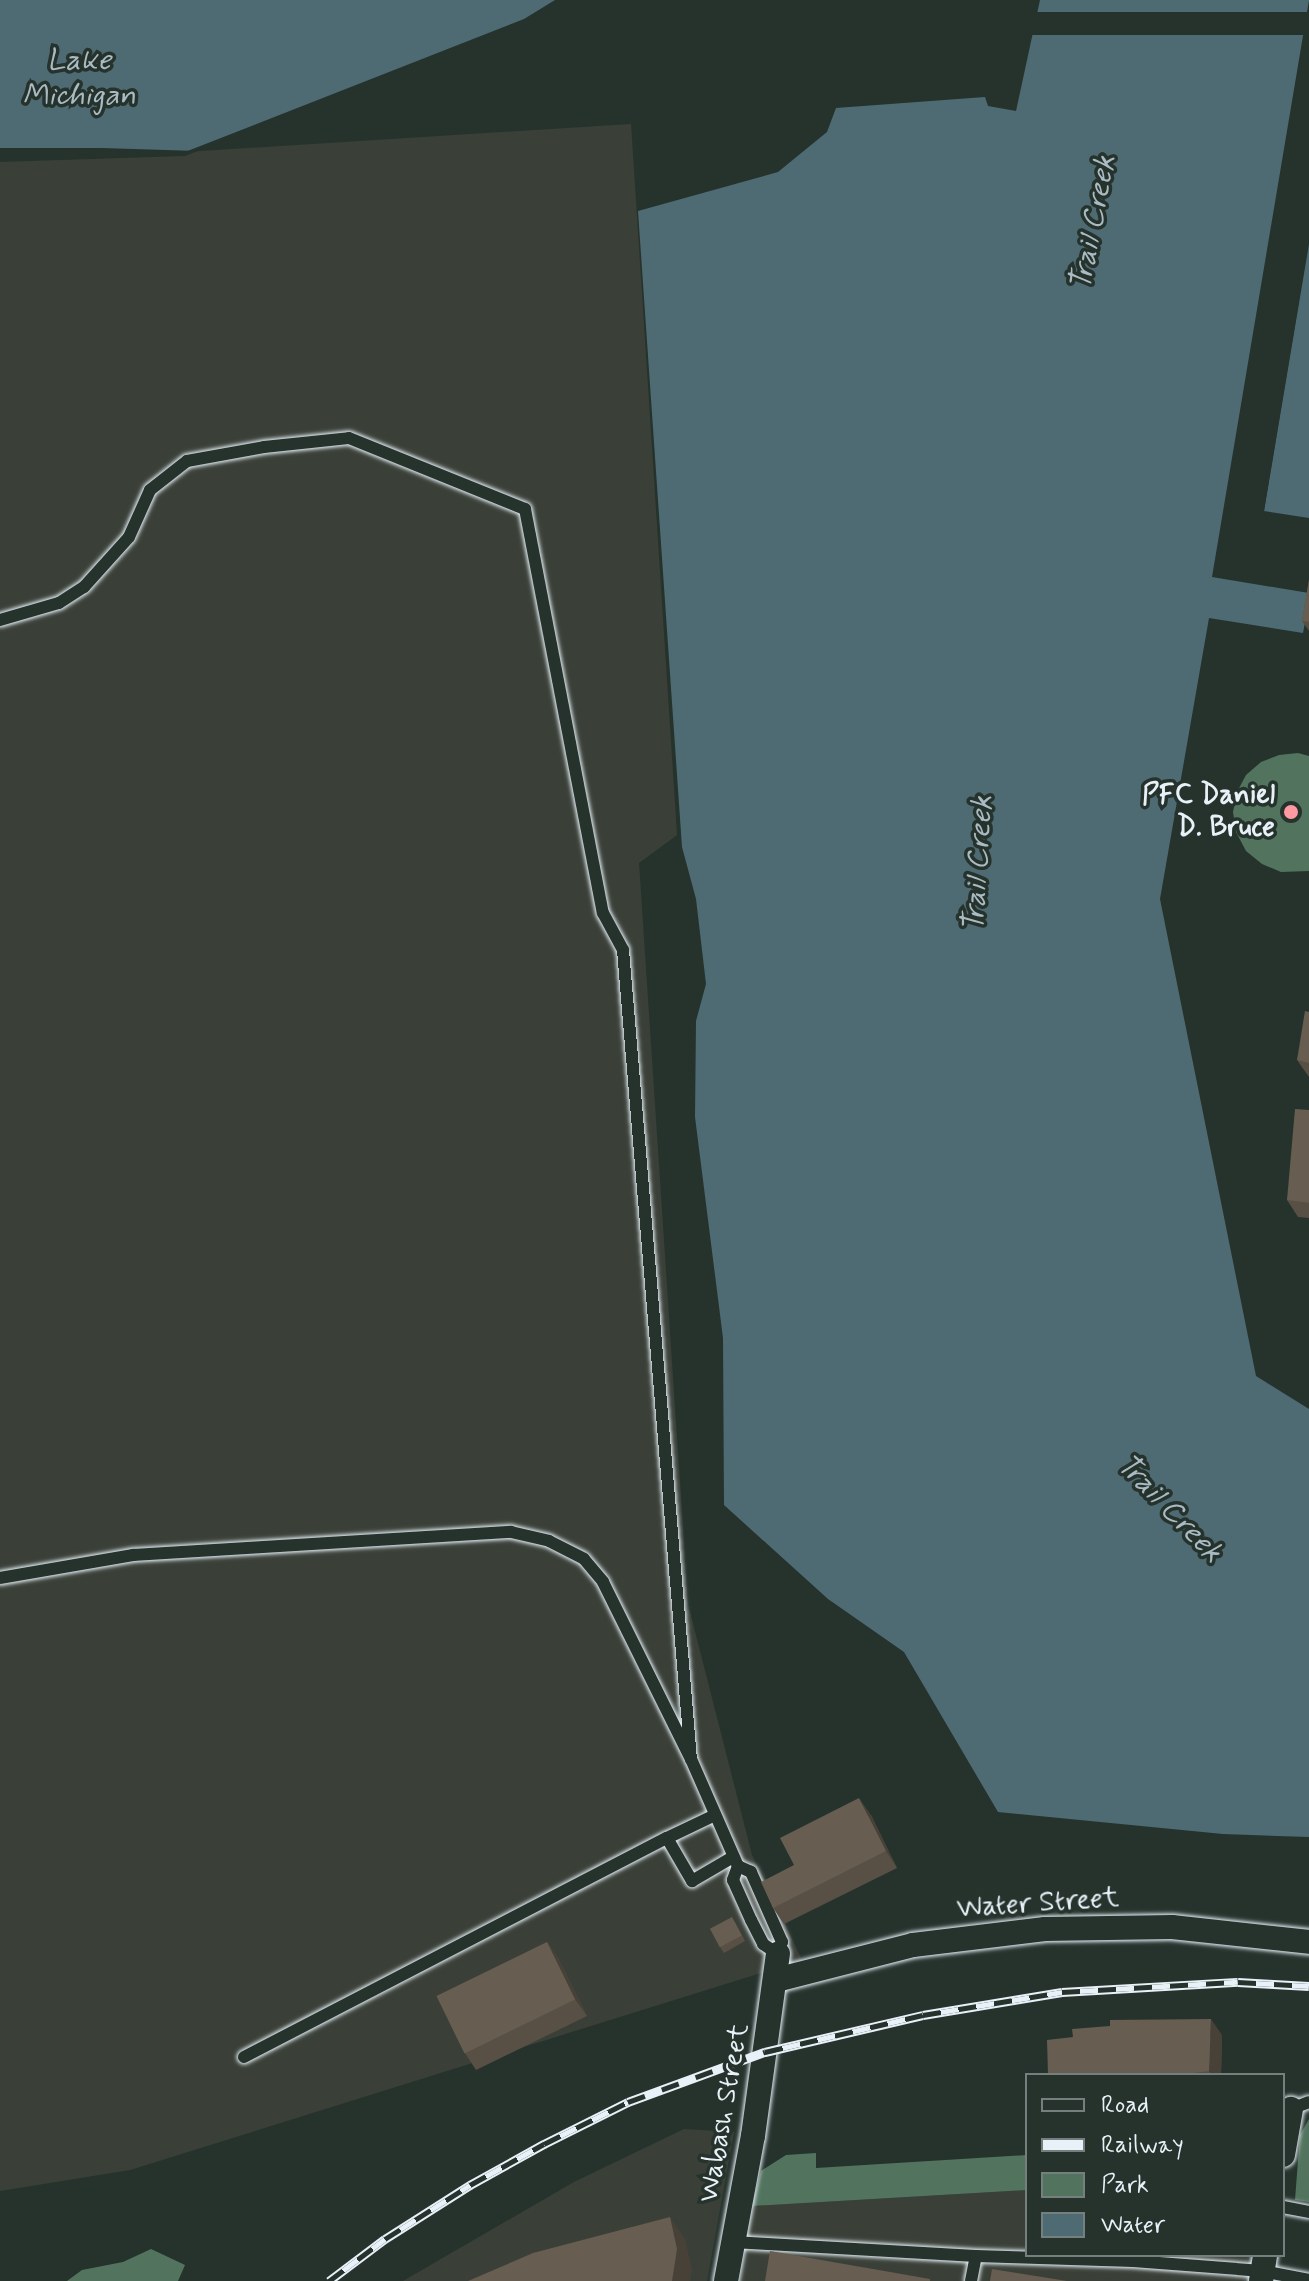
<!DOCTYPE html>
<html>
<head>
<meta charset="utf-8">
<style>
	body { margin:0 }
	#map { position:relative; width:1309px; height:2281px; overflow:hidden; background:#26332d; font-family:Mynerve,sans-serif }
	div>[style] { position:absolute }
	.built>* { inset:0; background:#3a4038 }
	.green>* { inset:0; background:#52745e }
	.water>* { inset:0; background:#4e6b74 }
	.pier>* { inset:0; background:#26332d; transform-origin:0 0 }
	.roads { filter:drop-shadow(0 0 2px #e8f1f8) drop-shadow(0 0 2px #e8f1f8) }
	.service>* { height:12px; margin:-6px; padding:0 6px; transform-origin:6px; border-radius:6px; background:#26332d }
	.minor>* { height:24px; margin:-12px; padding:0 12px; transform-origin:12px; border-radius:12px; background:#26332d }
	.rail>* { height:9px; margin-top:-4.5px; transform-origin:0; background:repeating-linear-gradient(90deg,#26332d 0 18px,#e8f1f8 0 36px); box-sizing:border-box; border-block:2px solid #e8f1f8 }
	.wall>* { inset:0; background:#595045 }
	.shaded-wall>* { inset:0; background:#484138 }
	.building>* { inset:0; background:#675d50; transform-origin:0 0 }
	.dots>* { width:22px; height:22px; translate:-50% -50%; box-sizing:border-box; border:4px solid #26332d; border-radius:50% }
	span { translate:-50% -50%; white-space:nowrap; text-align:center; line-height:1.15; -webkit-text-stroke:7px #26332d; paint-order:stroke }
	.poi-label { font-size:28px; color:#e8f1f8; font-weight:700 }
	.right { translate:-100% -50%; text-align:right }
	.street-label { font-size:28px; color:#e8f1f8 }
	.water-label { font-size:30px; color:#aabbc3; font-style:italic }
	.legend { position:absolute; left:1025px; top:2073px; width:260px; height:184px; box-sizing:border-box; background:#26332d; border:2px solid #747f7e; margin:0; padding:10px 14px; list-style:none; font-size:24px; color:#e8f1f8 }
	.legend li { display:flex; align-items:center; gap:16px; height:40px }
	.legend b { width:40px; border:2px solid #747f7e }
</style>
</head>
<body>
<div id="map">
	<div class="built">
		<div style="clip-path:polygon(631px 124px,677px 835px,639px 863px,688px 1604px,752px 1855px,802px 1960px,130px 2170px,0 2191px,0 158px,185px 152px)"></div>
		<div style="clip-path:polygon(684px 2129px,734px 2132px,707px 2281px,403px 2281px,574px 2182px)"></div>
		<div style="clip-path:polygon(1027px 2190px,1027px 2255px,1248px 2255px,1245px 2281px,740px 2281px,752px 2206px)"></div>
	</div>
	<div class="green">
		<div style="clip-path:polygon(1298px 753px,1309px 756px,1309px 871px,1281px 872px,1262px 864px,1246px 851px,1236px 832px,1233px 812px,1237px 792px,1246px 775px,1261px 762px,1279px 755px)"></div>
		<div style="clip-path:polygon(1309px 2119px,1309px 2202px,1295px 2200px,1300px 2135px)"></div>
		<div style="clip-path:polygon(816px 2153px,816px 2168px,1027px 2155px,1027px 2190px,752px 2206px,761px 2171px,786px 2155px)"></div>
		<div style="clip-path:polygon(151px 2249px,185px 2265px,178px 2281px,67px 2281px,82px 2270px,123px 2262px)"></div>
	</div>
	<div class="water">
		<div style="clip-path:polygon(0 0,555px 0,524px 19px,185px 152px,0 158px)"></div>
		<div style="clip-path:polygon(1040px 0,1309px 0,1212px 577px,1309px 593px,1309px 601px,1303px 633px,1209px 618px,1160px 899px,1256px 1376px,1309px 1409px,1309px 1837px,1223px 1834px,998px 1812px,904px 1652px,828px 1599px,724px 1505px,723px 1338px,695px 1117px,696px 1021px,706px 984px,696px 899px,682px 847px,638px 211px,778px 172px,827px 132px,836px 108px,985px 97px,988px 106px,1016px 111px)"></div>
		<div style="clip-path:polygon(1309px 244px,1309px 518px,1264px 511px)"></div>
	</div>
	<div class="pier">
		<div style="left:1309px;top:12px;width:23px;height:500px;rotate:90deg"></div>
		<div style="clip-path:polygon(0 148px,102px 148px,198px 151px,185px 156px,0 162px)"></div>
		<div style="clip-path:polygon(1309px 240px,1264px 511px,1260px 511px,1305px 244px)"></div>
	</div>
	<div class="roads">
		<div class="service">
			<div style="left:0;top:620px;width:61px;rotate:-16.1deg"></div>
			<div style="left:59px;top:603px;width:30px;rotate:-33deg"></div>
			<div style="left:84px;top:587px;width:67px;rotate:-48deg"></div>
			<div style="left:129px;top:537px;width:51px;rotate:-65.9deg"></div>
			<div style="left:150px;top:490px;width:47px;rotate:-38.1deg"></div>
			<div style="left:187px;top:461px;width:78px;rotate:-10.3deg"></div>
			<div style="left:264px;top:447px;width:85px;rotate:-6deg"></div>
			<div style="left:349px;top:438px;width:190px;rotate:22deg"></div>
			<div style="left:525px;top:509px;width:411px;rotate:79.1deg"></div>
			<div style="left:603px;top:913px;width:42px;rotate:61.6deg"></div>
			<div style="left:623px;top:950px;width:812px;rotate:85.2deg"></div>
			<div style="left:0;top:1578px;width:135px;rotate:-9.8deg"></div>
			<div style="left:133px;top:1555px;width:379px;rotate:-3.5deg"></div>
			<div style="left:511px;top:1532px;width:39px;rotate:13deg"></div>
			<div style="left:549px;top:1541px;width:39px;rotate:27deg"></div>
			<div style="left:584px;top:1559px;width:30px;rotate:50deg"></div>
			<div style="left:603px;top:1582px;width:198px;rotate:63.6deg"></div>
			<div style="left:691px;top:1759px;width:117px;rotate:66.3deg"></div>
			<div style="left:738px;top:1866px;width:15px;rotate:110deg"></div>
			<div style="left:733px;top:1880px;width:44px;rotate:65.8deg"></div>
			<div style="left:751px;top:1920px;width:27px;rotate:63deg"></div>
			<div style="left:763px;top:1944px;width:18px;rotate:34deg"></div>
			<div style="left:778px;top:1954px;width:13px;rotate:-72deg"></div>
			<div style="left:782px;top:1942px;width:77px;rotate:-113.9deg"></div>
			<div style="left:751px;top:1872px;width:14px;rotate:-155deg"></div>
			<div style="left:667px;top:1838px;width:53px;rotate:-25.6deg"></div>
			<div style="left:244px;top:2057px;width:476px;rotate:-27.4deg"></div>
			<div style="left:667px;top:1838px;width:50px;rotate:59.8deg"></div>
			<div style="left:692px;top:1881px;width:48px;rotate:-30.3deg"></div>
			<div style="left:1291px;top:2109px;width:19px;rotate:-21deg"></div>
			<div style="left:1283px;top:2207px;width:26px;rotate:11deg"></div>
			<div style="left:733px;top:2242px;width:243px;rotate:3.3deg"></div>
			<div style="left:971px;top:2281px;width:25px;rotate:-79deg"></div>
			<div style="left:976px;top:2256px;width:157px;rotate:1.8deg"></div>
			<div style="left:1133px;top:2261px;width:129px;rotate:4.4deg"></div>
			<div style="left:1262px;top:2271px;width:48px;rotate:10.8deg"></div>
		</div>
		<div class="minor">
			<div style="left:776px;top:1980px;width:141px;rotate:-14.3deg"></div>
			<div style="left:913px;top:1945px;width:133px;rotate:-6.9deg"></div>
			<div style="left:1045px;top:1929px;width:127px;rotate:-0.9deg"></div>
			<div style="left:1172px;top:1927px;width:138px;rotate:6.2deg"></div>
			<div style="left:1283px;top:2155px;width:47px;rotate:-80.1deg"></div>
			<div style="left:726px;top:2281px;width:147px;rotate:-79.5deg"></div>
			<div style="left:753px;top:2136px;width:184px;rotate:-82.2deg"></div>
			<div style="left:1261px;top:2281px;width:26px;rotate:-81deg"></div>
		</div>
	</div>
	<div class="rail">
		<div style="left:329px;top:2281px;width:70px;rotate:-36.9deg"></div>
		<div style="left:385px;top:2239px;width:101px;rotate:-32.4deg"></div>
		<div style="left:470px;top:2185px;width:85px;rotate:-29deg"></div>
		<div style="left:544px;top:2144px;width:94px;rotate:-26.6deg"></div>
		<div style="left:628px;top:2102px;width:146px;rotate:-20.1deg"></div>
		<div style="left:765px;top:2052px;width:162px;rotate:-13.2deg"></div>
		<div style="left:923px;top:2015px;width:141px;rotate:-9.4deg"></div>
		<div style="left:1062px;top:1992px;width:176px;rotate:-3.3deg"></div>
		<div style="left:1238px;top:1982px;width:71px;rotate:3.2deg"></div>
	</div>
	<div class="wall">
		<div style="clip-path:polygon(1309px 580px,1309px 631px,1302px 621px)"></div>
		<div style="clip-path:polygon(1309px 1012px,1309px 1077px,1297px 1060px)"></div>
		<div style="clip-path:polygon(1309px 1110px,1309px 1218px,1298px 1217px,1287px 1200px)"></div>
		<div style="clip-path:polygon(871px 1815px,897px 1868px,784px 1924px,773px 1908px,794px 1865px)"></div>
		<div style="clip-path:polygon(735px 1922px,745px 1941px,724px 1953px,720px 1947px)"></div>
		<div style="clip-path:polygon(547px 1942px,558px 1958px,587px 2016px,476px 2070px,465px 2053px)"></div>
		<div style="clip-path:polygon(1222px 2035px,1221px 2075px,1048px 2075px)"></div>
	</div>
	<div class="shaded-wall">
		<div style="clip-path:polygon(859px 1798px,871px 1815px,897px 1868px,886px 1851px)"></div>
		<div style="clip-path:polygon(547px 1942px,558px 1958px,587px 2016px,575px 1999px)"></div>
		<div style="clip-path:polygon(1211px 2019px,1222px 2035px,1221px 2075px,1212px 2075px,1209px 2071px)"></div>
		<div style="clip-path:polygon(670px 2217px,685px 2239px,692px 2270px,690px 2281px,672px 2281px)"></div>
	</div>
	<div class="building">
		<div style="clip-path:polygon(1309px 580px,1309px 622px,1302px 621px)"></div>
		<div style="clip-path:polygon(1305px 1011px,1309px 1012px,1309px 1063px,1297px 1060px)"></div>
		<div style="clip-path:polygon(1295px 1109px,1309px 1110px,1309px 1203px,1287px 1200px)"></div>
		<div style="clip-path:polygon(859px 1798px,886px 1851px,773px 1908px,761px 1882px,794px 1865px,780px 1838px)"></div>
		<div style="left:732px;top:1917px;width:21px;height:25px;rotate:62deg"></div>
		<div style="left:547px;top:1942px;width:64px;height:123px;rotate:64deg"></div>
		<div style="clip-path:polygon(1211px 2019px,1209px 2071px,1194px 2073px,1194px 2075px,1048px 2075px,1047px 2040px,1073px 2037px,1072px 2029px,1110px 2026px,1110px 2020px)"></div>
		<div style="clip-path:polygon(670px 2217px,677px 2249px,672px 2281px,468px 2281px,533px 2253px)"></div>
		<div style="clip-path:polygon(770px 2251px,930px 2279px,930px 2281px,765px 2281px)"></div>
		<div style="clip-path:polygon(992px 2269px,1067px 2281px,990px 2281px)"></div>
	</div>
	<div class="dots">
		<div style="left:1291px;top:812px;background:#ff9aa2"></div>
	</div>
	<div class="poi-label">
		<span class="right" style="left:1275px;top:812px">PFC Daniel<br>D. Bruce</span>
	</div>
	<div class="street-label">
		<span style="left:1038px;top:1904px;rotate:-4deg">Water Street</span>
		<span style="left:725px;top:2113px;rotate:-80deg">Wabash Street</span>
	</div>
	<div class="water-label">
		<span style="left:79px;top:78px">Lake<br>Michigan</span>
		<span style="left:1094px;top:223px;rotate:-79deg">Trail Creek</span>
		<span style="left:979px;top:864px;rotate:-86deg">Trail Creek</span>
		<span style="left:1169px;top:1509px;rotate:46deg">Trail Creek</span>
	</div>
	<ul class="legend">
	<li><b style="height:10px;background:#26332d"></b>Road</li>
	<li><b style="height:10px;background:#e8f1f8"></b>Railway</li>
	<li><b style="height:22px;background:#52745e"></b>Park</li>
	<li><b style="height:22px;background:#4e6b74"></b>Water</li>
	</ul>
</div>
</body>
</html>
